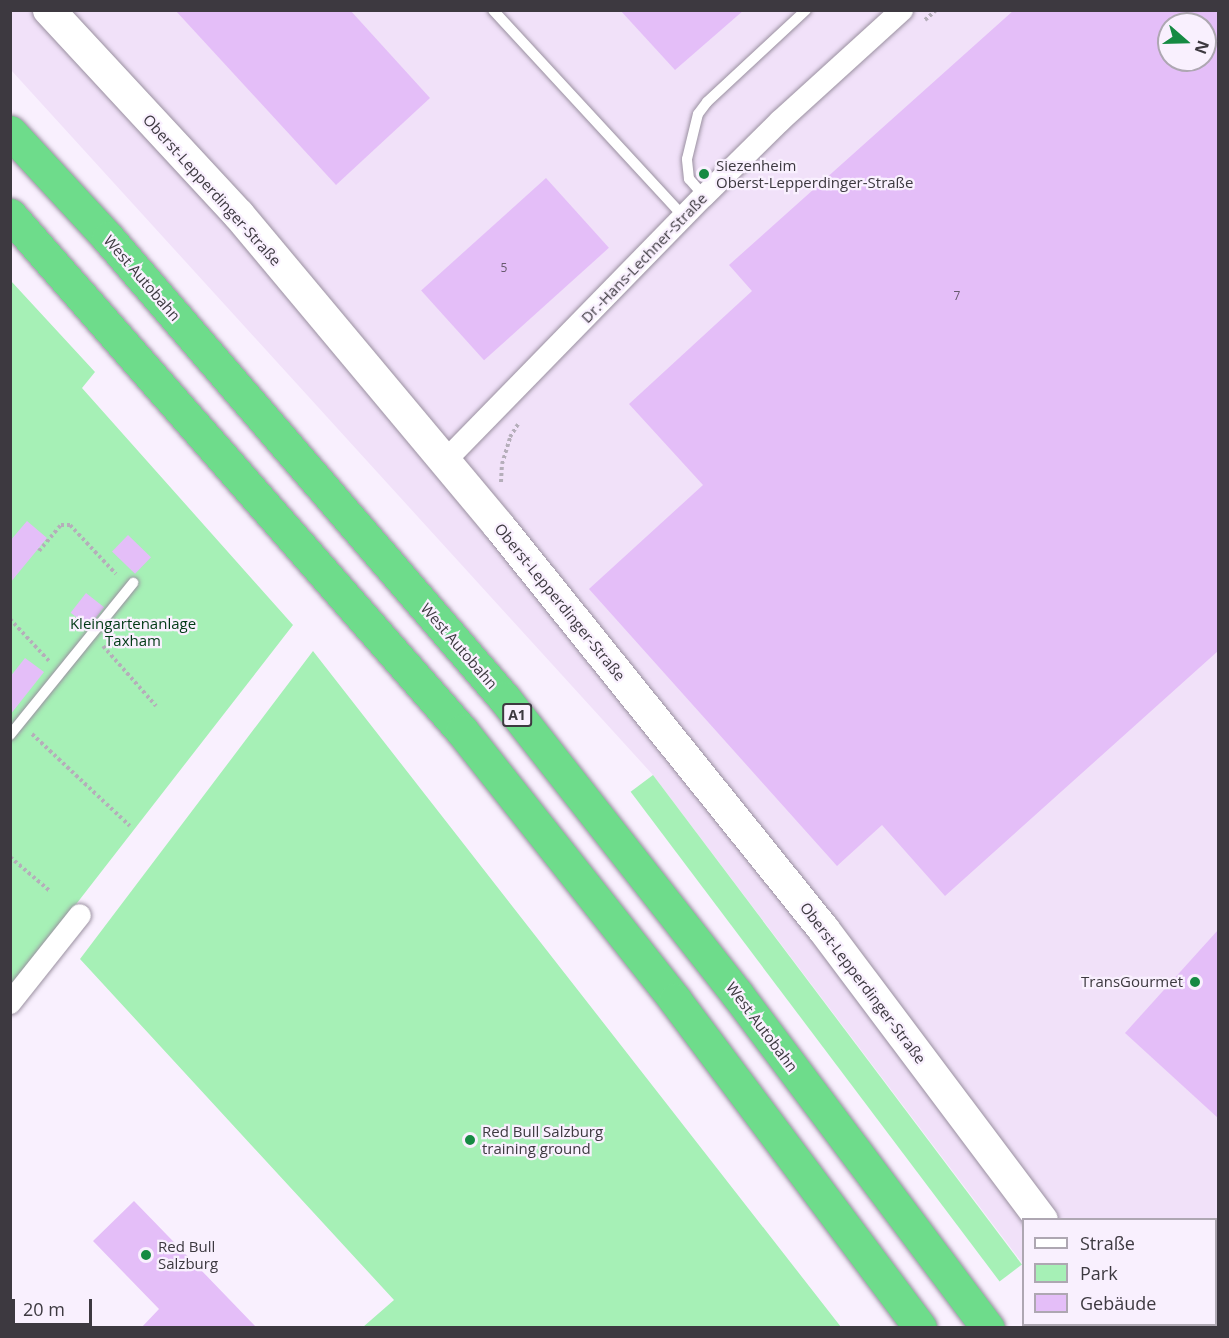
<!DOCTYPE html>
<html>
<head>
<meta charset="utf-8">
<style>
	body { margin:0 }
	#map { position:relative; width:1229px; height:1338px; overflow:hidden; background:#f9f0fe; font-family:"Open Sans",sans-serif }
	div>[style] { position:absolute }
	.built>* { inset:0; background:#f1e1f9 }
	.green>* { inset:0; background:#a6f0b6; transform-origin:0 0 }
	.building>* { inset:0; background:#e4bef8; transform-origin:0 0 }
	.path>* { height:4px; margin-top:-2px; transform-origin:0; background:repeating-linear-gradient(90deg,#b5aeba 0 3px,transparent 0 6px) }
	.roads { filter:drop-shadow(0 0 2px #9a90a0) drop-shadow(0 0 2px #9a90a0) }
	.lane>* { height:10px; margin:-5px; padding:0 5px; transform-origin:5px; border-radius:5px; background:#fff }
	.street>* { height:22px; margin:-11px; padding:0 11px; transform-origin:11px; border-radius:11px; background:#fff }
	.secondary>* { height:32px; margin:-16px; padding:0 16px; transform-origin:16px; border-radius:16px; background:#fff }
	.highway>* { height:33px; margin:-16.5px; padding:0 16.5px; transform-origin:16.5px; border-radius:16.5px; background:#6edc8b }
	.dots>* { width:16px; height:16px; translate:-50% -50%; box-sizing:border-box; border:3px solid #f9f0fe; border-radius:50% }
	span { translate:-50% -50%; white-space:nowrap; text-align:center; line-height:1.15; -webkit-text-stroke:4.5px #f9f0fe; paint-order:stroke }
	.number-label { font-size:12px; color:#675a6e }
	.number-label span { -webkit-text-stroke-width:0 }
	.shield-label span { padding:2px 4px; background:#f9f0fe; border:2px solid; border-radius:4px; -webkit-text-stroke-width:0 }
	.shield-label { font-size:14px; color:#3d3940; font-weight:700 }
	.poi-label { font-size:15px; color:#3d3940 }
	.left { translate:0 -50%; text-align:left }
	.right { translate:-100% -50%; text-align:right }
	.street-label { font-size:15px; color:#3d3940 }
	.park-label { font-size:15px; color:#003915 }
	.frame { position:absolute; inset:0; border:12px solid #3d3940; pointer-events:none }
	.legend { position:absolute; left:1022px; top:1218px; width:195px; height:108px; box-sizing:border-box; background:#f9f0fe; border:2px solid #aea7b2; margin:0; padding:8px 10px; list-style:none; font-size:18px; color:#3d3940 }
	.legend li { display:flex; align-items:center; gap:12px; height:30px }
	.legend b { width:30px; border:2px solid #aea7b2 }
	.north { position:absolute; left:1157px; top:12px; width:60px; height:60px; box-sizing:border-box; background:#f9f0fe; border:2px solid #aea7b2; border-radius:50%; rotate:110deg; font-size:16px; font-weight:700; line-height:24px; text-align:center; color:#3d3940 }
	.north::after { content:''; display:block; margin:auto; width:21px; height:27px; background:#168a43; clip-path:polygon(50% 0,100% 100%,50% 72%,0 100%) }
	.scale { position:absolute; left:12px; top:1299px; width:80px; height:27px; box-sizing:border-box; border:3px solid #3d3940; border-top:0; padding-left:8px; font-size:18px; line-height:21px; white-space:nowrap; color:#3d3940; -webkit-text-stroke:4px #f9f0fe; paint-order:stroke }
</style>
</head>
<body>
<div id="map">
	<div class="built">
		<div style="clip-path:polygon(evenodd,11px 10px,1218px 11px,1218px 1327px,1072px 1327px,1069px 1325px,1216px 1324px,1216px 1220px,1024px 1220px,1023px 1264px,653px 775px,11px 70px,11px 10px,1169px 24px,1205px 24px,1205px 60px,1169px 60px,1169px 24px)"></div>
	</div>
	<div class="green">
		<div style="clip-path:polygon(11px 281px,95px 372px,82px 388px,293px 625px,11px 988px)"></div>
		<div style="clip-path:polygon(313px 651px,841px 1327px,363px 1327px,394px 1300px,80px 959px)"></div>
		<div style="left:653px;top:775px;width:613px;height:28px;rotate:53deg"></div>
	</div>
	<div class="building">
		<div style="clip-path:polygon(175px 10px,350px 10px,430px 98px,336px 185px)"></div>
		<div style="clip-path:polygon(620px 10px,744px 10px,675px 70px)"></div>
		<div style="clip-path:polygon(evenodd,1014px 10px,1218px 10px,1218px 651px,945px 896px,882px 825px,837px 866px,589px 589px,703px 485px,629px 404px,752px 291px,729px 265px,1014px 10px,1169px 24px,1205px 24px,1205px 60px,1169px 60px,1169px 24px)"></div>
		<div style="left:546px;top:178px;width:94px;height:168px;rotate:48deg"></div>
		<div style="clip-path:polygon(27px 521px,47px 538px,10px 583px,10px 541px)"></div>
		<div style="left:128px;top:535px;width:32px;height:23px;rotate:44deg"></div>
		<div style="left:86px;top:593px;width:23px;height:25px;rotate:38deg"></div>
		<div style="clip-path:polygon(25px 658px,44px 672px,10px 715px,10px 677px)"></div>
		<div style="clip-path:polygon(1218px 930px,1218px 1118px,1125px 1033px)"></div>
		<div style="clip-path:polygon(134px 1201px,200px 1269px,257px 1328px,141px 1328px,159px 1309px,93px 1241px)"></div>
	</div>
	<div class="path">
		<div style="left:925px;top:20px;width:15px;rotate:-42deg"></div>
		<div style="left:501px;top:482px;width:18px;rotate:-87deg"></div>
		<div style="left:502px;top:464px;width:28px;rotate:-73deg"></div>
		<div style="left:510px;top:437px;width:15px;rotate:-58deg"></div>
		<div style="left:39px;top:551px;width:34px;rotate:-50deg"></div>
		<div style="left:61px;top:525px;width:9px"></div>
		<div style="left:70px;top:525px;width:67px;rotate:46.8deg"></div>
		<div style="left:10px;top:619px;width:57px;rotate:47.1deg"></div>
		<div style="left:103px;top:646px;width:80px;rotate:48.5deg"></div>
		<div style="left:32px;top:734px;width:134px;rotate:43.2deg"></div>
		<div style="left:10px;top:857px;width:52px;rotate:40.4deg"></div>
	</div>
	<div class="roads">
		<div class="lane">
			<div style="left:493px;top:10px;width:282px;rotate:47.3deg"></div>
			<div style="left:704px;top:196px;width:23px;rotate:-131deg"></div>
			<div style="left:689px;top:179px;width:20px;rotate:-96deg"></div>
			<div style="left:687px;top:159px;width:46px;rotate:-76.3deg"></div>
			<div style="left:698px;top:114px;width:15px;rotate:-53deg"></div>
			<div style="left:707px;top:102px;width:135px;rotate:-42.9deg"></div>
			<div style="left:10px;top:735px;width:196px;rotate:-51deg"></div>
		</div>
		<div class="street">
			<div style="left:444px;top:462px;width:372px;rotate:-45.7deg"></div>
			<div style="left:704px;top:196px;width:107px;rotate:-44.6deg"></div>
			<div style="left:780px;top:121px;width:165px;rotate:-42.3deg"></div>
			<div style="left:10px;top:1003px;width:112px;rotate:-51.5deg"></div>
		</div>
		<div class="secondary">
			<div style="left:49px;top:10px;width:280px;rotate:47.2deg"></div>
			<div style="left:239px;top:215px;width:405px;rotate:50.1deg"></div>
			<div style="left:499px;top:526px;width:518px;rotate:51.18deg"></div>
			<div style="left:824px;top:930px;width:363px;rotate:53.1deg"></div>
			<div style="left:1121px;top:1324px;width:4px;rotate:63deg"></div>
		</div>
		<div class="highway">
			<div style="left:10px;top:132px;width:144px;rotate:47.2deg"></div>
			<div style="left:108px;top:238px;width:607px;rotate:49.28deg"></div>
			<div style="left:504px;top:698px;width:377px;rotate:51.8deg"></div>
			<div style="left:737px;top:994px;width:418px;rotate:53.1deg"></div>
			<div style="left:10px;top:215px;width:686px;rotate:48.78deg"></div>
			<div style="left:462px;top:731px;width:343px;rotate:51.6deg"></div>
			<div style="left:675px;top:1000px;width:409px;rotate:53.2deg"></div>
		</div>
	</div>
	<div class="dots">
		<div style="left:704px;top:174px;background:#168a43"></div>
		<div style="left:1195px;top:982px;background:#168a43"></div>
		<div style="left:470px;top:1140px;background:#168a43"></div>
		<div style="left:146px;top:1255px;background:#168a43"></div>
	</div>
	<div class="number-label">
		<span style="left:504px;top:268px">5</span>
		<span style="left:957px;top:296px">7</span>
	</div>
	<div class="shield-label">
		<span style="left:517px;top:715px">A1</span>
	</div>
	<div class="poi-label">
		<span class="left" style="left:716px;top:174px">Siezenheim<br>Oberst-Lepperdinger-Straße</span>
		<span class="right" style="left:1183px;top:982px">TransGourmet</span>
		<span class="left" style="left:482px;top:1140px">Red Bull Salzburg<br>training ground</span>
		<span class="left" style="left:158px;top:1255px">Red Bull<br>Salzburg</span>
	</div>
	<div class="street-label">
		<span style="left:212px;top:190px;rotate:48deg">Oberst-Lepperdinger-Straße</span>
		<span style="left:644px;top:258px;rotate:-46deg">Dr.-Hans-Lechner-Straße</span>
		<span style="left:142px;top:278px;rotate:49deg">West Autobahn</span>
		<span style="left:560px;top:602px;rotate:51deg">Oberst-Lepperdinger-Straße</span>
		<span style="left:459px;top:646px;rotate:49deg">West Autobahn</span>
		<span style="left:863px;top:983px;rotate:53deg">Oberst-Lepperdinger-Straße</span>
		<span style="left:762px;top:1027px;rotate:53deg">West Autobahn</span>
	</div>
	<div class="park-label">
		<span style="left:133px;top:632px">Kleingartenanlage<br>Taxham</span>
	</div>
	<div class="frame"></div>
	<ul class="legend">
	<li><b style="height:8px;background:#fff"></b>Straße</li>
	<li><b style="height:16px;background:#a6f0b6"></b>Park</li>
	<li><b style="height:16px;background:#e4bef8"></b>Gebäude</li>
	</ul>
	<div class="north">N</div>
	<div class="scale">20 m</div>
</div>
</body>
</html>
